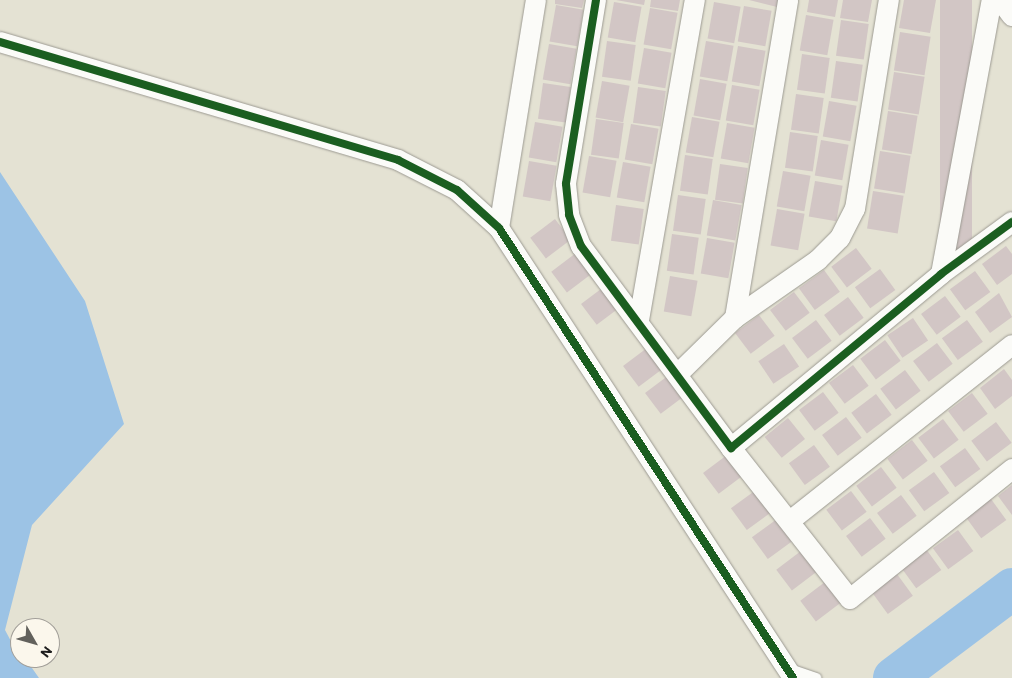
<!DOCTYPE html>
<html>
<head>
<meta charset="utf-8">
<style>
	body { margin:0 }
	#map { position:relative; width:1012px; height:678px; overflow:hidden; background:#e4e2d3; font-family:Itim,sans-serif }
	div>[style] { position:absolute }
	.water>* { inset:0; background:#9cc3e5 }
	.river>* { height:42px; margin:-21px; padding:0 21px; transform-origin:21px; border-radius:21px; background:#9cc3e5 }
	.building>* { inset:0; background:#d2c6c5; transform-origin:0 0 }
	.roads { filter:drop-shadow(0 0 1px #9c9a92) drop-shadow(0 0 1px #9c9a92) }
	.lane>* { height:10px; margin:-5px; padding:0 5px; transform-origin:5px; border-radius:5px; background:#fbfbf8 }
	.street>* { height:20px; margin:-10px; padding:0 10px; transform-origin:10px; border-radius:10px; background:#fbfbf8 }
	.cycleway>* { height:8px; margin:-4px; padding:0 4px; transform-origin:4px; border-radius:4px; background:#1b5e20 }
	span { translate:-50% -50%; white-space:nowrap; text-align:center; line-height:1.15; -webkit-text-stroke:4px #fbf7ec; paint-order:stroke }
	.north { position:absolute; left:10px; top:618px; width:50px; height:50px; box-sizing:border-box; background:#fbf7ec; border:1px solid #a29f99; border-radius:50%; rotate:128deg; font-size:14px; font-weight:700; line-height:20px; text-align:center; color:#1c1c1c }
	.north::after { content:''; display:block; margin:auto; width:18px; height:22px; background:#62615c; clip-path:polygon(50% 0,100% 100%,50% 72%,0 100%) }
</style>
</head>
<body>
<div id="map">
	<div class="water">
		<div style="clip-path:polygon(0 172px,85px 301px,124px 424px,32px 525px,5px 630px,20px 658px,25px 658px,39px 678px,0 678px)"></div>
	</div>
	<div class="river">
		<div style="left:894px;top:678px;width:148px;rotate:-37deg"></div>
	</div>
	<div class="building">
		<div style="clip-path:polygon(555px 0,584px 0,582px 8px,555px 4px)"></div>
		<div style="clip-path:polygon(616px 0,645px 0,644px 5px)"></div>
		<div style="clip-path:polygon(651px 0,680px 0,678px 11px,650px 7px)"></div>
		<div style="clip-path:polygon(749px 0,778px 0,777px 7px)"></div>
		<div style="clip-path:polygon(809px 0,838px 0,835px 17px,807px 12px)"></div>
		<div style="clip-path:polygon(843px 0,872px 0,868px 22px,840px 18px)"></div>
		<div style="clip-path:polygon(904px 0,936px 0,930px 33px,899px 28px)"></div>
		<div style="left:940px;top:0;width:32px;height:251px"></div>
		<div style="left:614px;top:2px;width:28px;height:36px;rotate:10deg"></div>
		<div style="left:714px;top:2px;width:27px;height:37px;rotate:10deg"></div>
		<div style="left:556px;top:5px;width:28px;height:37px;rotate:10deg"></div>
		<div style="left:744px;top:6px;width:28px;height:36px;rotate:10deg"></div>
		<div style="left:650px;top:8px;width:28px;height:37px;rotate:10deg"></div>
		<div style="left:806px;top:15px;width:28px;height:36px;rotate:10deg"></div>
		<div style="left:841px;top:20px;width:28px;height:36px;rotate:8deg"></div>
		<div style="left:900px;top:32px;width:31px;height:39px;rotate:9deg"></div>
		<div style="left:607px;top:41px;width:29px;height:36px;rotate:8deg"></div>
		<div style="left:706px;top:41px;width:28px;height:36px;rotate:10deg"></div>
		<div style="left:549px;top:44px;width:28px;height:36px;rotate:10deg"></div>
		<div style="left:738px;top:46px;width:28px;height:36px;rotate:10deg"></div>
		<div style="left:644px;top:48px;width:28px;height:36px;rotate:10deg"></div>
		<div style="left:802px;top:54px;width:28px;height:36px;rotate:8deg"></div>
		<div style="left:836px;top:61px;width:27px;height:37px;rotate:8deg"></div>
		<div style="left:894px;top:72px;width:31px;height:38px;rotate:9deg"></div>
		<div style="left:700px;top:79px;width:27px;height:37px;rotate:10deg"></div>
		<div style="left:602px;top:81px;width:28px;height:37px;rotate:10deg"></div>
		<div style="left:543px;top:83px;width:28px;height:36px;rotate:8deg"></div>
		<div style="left:732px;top:85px;width:28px;height:36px;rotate:10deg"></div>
		<div style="left:638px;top:87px;width:28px;height:36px;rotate:8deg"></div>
		<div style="left:796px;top:94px;width:28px;height:36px;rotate:8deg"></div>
		<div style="left:829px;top:101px;width:28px;height:36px;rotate:10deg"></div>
		<div style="left:888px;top:111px;width:30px;height:39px;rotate:9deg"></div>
		<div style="left:692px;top:117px;width:28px;height:36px;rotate:10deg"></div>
		<div style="left:596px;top:119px;width:28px;height:36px;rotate:8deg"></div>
		<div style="left:535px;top:122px;width:28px;height:36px;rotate:10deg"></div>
		<div style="left:727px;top:123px;width:28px;height:36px;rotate:10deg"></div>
		<div style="left:631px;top:124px;width:28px;height:36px;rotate:10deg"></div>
		<div style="left:790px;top:132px;width:28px;height:36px;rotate:8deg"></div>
		<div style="left:821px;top:140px;width:28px;height:36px;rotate:10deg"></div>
		<div style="left:880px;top:151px;width:31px;height:38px;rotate:9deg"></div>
		<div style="left:685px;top:155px;width:28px;height:36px;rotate:8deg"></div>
		<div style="left:589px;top:156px;width:28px;height:37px;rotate:10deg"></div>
		<div style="left:529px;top:161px;width:28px;height:36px;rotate:10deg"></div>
		<div style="left:623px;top:162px;width:28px;height:36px;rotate:10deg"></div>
		<div style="left:720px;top:164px;width:28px;height:36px;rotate:8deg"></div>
		<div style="left:783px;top:171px;width:28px;height:36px;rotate:10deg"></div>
		<div style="left:815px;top:181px;width:28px;height:36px;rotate:10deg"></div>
		<div style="left:873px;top:191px;width:31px;height:38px;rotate:9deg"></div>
		<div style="left:678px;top:195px;width:28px;height:36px;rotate:8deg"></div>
		<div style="left:713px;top:200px;width:29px;height:36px;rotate:10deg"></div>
		<div style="left:616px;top:205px;width:28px;height:36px;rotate:8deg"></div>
		<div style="left:777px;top:209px;width:28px;height:37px;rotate:10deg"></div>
		<div style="left:555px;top:219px;width:26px;height:31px;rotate:53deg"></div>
		<div style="left:672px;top:234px;width:27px;height:37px;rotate:8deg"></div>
		<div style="left:707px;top:238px;width:28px;height:36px;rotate:10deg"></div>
		<div style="clip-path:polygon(1006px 246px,1012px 254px,1012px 274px,997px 285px,982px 264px)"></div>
		<div style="left:856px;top:248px;width:26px;height:31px;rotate:53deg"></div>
		<div style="left:576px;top:253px;width:26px;height:31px;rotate:53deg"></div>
		<div style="left:880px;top:269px;width:26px;height:31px;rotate:54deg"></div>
		<div style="left:824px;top:270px;width:27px;height:31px;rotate:54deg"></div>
		<div style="left:975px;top:271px;width:26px;height:31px;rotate:54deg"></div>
		<div style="left:670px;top:276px;width:28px;height:36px;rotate:10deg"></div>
		<div style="left:605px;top:286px;width:26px;height:30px;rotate:53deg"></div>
		<div style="left:794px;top:292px;width:26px;height:30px;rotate:53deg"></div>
		<div style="clip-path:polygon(999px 293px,1012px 317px,990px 333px,975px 312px)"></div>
		<div style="left:945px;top:296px;width:26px;height:30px;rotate:53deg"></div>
		<div style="left:848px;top:297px;width:26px;height:30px;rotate:53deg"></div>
		<div style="left:759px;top:315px;width:26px;height:30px;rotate:53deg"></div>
		<div style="left:913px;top:318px;width:27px;height:31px;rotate:56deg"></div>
		<div style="left:816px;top:320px;width:26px;height:30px;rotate:53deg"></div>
		<div style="left:967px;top:320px;width:27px;height:31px;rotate:54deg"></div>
		<div style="left:885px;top:340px;width:26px;height:31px;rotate:53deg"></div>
		<div style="left:937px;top:343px;width:26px;height:30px;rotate:53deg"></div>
		<div style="left:784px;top:344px;width:27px;height:31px;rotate:56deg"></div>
		<div style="left:647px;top:348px;width:26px;height:30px;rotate:53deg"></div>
		<div style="left:853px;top:365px;width:26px;height:30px;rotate:53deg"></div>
		<div style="clip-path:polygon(1004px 369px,1012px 380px,1012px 396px,995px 409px,980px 388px)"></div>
		<div style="left:905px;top:370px;width:26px;height:31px;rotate:53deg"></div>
		<div style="left:669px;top:375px;width:26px;height:30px;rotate:53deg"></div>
		<div style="left:823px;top:392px;width:26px;height:30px;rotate:53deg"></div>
		<div style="left:972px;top:393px;width:26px;height:30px;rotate:53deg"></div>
		<div style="left:876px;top:394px;width:26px;height:31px;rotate:53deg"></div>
		<div style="left:846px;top:417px;width:26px;height:30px;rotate:53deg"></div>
		<div style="left:788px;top:418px;width:27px;height:30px;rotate:51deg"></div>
		<div style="left:943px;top:419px;width:26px;height:31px;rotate:53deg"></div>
		<div style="left:996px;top:422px;width:26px;height:31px;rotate:53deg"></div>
		<div style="left:912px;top:440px;width:26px;height:31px;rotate:53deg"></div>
		<div style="left:814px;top:445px;width:27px;height:31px;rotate:54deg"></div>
		<div style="left:965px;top:448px;width:26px;height:31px;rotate:54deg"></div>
		<div style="left:727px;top:455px;width:26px;height:30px;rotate:53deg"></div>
		<div style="left:881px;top:467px;width:26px;height:31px;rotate:53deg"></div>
		<div style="left:934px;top:472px;width:26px;height:31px;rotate:54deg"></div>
		<div style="clip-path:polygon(1012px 485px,1012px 515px,998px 496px)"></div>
		<div style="left:756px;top:490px;width:27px;height:31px;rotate:54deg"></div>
		<div style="left:851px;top:491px;width:26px;height:31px;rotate:53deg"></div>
		<div style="left:901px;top:495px;width:26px;height:30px;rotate:53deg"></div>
		<div style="left:991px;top:499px;width:26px;height:31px;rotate:54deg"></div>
		<div style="left:870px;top:518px;width:26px;height:30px;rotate:53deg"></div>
		<div style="left:777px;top:519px;width:27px;height:31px;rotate:54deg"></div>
		<div style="left:958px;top:530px;width:26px;height:31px;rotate:54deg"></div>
		<div style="left:926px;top:549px;width:26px;height:31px;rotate:54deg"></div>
		<div style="left:801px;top:551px;width:26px;height:31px;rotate:53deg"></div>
		<div style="left:897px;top:574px;width:27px;height:31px;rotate:54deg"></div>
		<div style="left:825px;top:582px;width:26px;height:31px;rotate:53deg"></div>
	</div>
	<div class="roads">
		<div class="lane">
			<div style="left:790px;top:669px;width:28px;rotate:19deg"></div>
		</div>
		<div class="street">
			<div style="left:596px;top:0;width:186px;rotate:99.3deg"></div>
			<div style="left:566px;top:184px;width:31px;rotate:84deg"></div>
			<div style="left:569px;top:215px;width:33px;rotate:69deg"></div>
			<div style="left:581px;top:246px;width:252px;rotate:53.4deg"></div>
			<div style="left:731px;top:448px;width:273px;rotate:-39.6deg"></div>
			<div style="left:941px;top:274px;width:88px;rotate:-36.2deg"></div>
			<div style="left:1000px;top:0;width:20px;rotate:53deg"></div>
			<div style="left:0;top:42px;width:415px;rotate:16.5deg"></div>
			<div style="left:398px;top:160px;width:66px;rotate:27deg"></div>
			<div style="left:457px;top:190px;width:57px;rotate:42.1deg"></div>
			<div style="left:499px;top:228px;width:538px;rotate:56.84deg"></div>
			<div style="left:499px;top:228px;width:231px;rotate:-80.8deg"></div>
			<div style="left:941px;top:274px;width:279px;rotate:-79.5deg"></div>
			<div style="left:735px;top:318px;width:322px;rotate:-80.5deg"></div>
			<div style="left:639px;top:320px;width:325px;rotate:-80.1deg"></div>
			<div style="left:678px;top:374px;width:80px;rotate:-44.5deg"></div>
			<div style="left:735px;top:318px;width:101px;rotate:-34.9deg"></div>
			<div style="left:818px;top:260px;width:31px;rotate:-45deg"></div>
			<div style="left:840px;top:238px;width:33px;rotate:-63deg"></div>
			<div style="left:855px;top:209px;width:212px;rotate:-80.8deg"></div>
			<div style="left:731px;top:448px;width:192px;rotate:51.8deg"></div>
			<div style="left:850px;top:599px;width:208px;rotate:-38.7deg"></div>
			<div style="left:790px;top:521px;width:283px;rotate:-38.4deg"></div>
		</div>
	</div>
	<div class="cycleway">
		<div style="left:596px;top:0;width:186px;rotate:99.3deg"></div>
		<div style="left:566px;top:184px;width:31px;rotate:84deg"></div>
		<div style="left:569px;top:215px;width:33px;rotate:69deg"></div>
		<div style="left:581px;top:246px;width:252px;rotate:53.4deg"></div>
		<div style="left:731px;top:448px;width:273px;rotate:-39.6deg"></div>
		<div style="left:941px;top:274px;width:88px;rotate:-36.2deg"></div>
		<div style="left:0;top:42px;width:415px;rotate:16.5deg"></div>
		<div style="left:398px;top:160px;width:66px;rotate:27deg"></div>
		<div style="left:457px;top:190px;width:57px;rotate:42.1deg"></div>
		<div style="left:499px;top:228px;width:538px;rotate:56.84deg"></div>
	</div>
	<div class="north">N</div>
</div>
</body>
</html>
